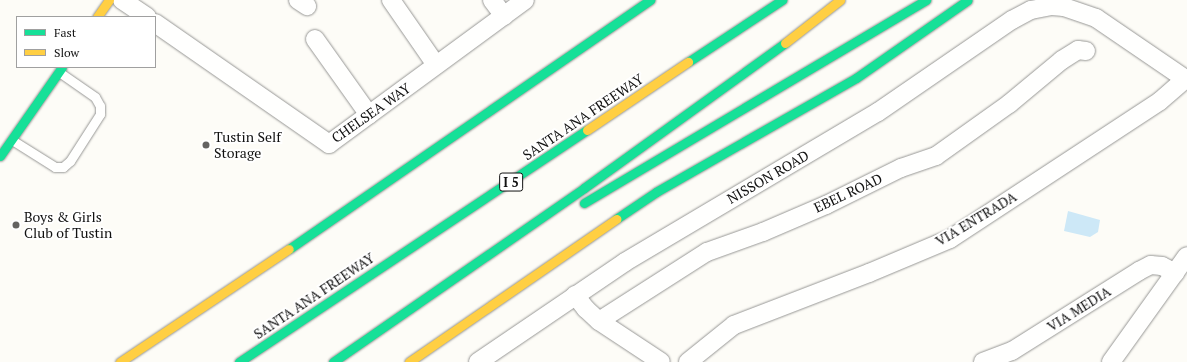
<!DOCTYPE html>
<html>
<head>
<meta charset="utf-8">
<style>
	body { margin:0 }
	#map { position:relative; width:1187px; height:362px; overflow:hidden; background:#fdfcf7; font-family:"PT Serif",serif }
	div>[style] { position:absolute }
	.water>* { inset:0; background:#cde8f7 }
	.roads { filter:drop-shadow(0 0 1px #979795) drop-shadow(0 0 1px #979795) }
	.lane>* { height:9px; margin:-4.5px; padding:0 4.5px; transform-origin:4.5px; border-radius:4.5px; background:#fffffe }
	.street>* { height:18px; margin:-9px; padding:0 9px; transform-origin:9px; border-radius:9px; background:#fffffe }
	.fast>* { height:9px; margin:-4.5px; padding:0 4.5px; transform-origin:4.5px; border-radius:4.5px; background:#16e098 }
	.slow>* { height:9px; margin:-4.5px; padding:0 4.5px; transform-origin:4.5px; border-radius:4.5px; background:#ffcf43 }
	.dots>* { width:11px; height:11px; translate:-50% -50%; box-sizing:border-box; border:2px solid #fff; border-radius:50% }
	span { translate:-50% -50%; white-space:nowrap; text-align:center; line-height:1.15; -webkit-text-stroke:4px #fff; paint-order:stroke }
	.shield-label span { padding:1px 3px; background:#fff; border:1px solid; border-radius:3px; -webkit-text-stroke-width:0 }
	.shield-label { font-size:13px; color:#111; font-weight:700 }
	.street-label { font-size:14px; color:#111 }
	.poi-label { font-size:14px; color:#111 }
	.left { translate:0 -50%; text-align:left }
	.legend { position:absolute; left:16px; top:16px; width:140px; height:52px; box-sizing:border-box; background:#fff; border:1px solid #a0a0a0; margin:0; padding:5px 7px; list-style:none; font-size:12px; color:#111 }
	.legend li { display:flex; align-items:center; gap:8px; height:20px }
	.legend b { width:20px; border:1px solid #a0a0a0 }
</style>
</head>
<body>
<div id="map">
	<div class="water">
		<div style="clip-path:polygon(1068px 211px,1100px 220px,1098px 232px,1090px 237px,1064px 231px)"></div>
	</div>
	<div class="roads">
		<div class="lane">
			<div style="left:12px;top:140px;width:51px;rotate:32.1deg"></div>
			<div style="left:55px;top:167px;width:8px"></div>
			<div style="left:63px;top:167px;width:9px;rotate:-41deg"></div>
			<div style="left:70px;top:161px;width:56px;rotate:-57.4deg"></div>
			<div style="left:100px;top:114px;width:8px;rotate:-90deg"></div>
			<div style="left:100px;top:106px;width:10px;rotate:-119deg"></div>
			<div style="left:95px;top:97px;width:44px;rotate:-145.2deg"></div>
		</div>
		<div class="street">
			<div style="left:122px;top:0;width:30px;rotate:34deg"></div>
			<div style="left:298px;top:0;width:11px;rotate:34deg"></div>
			<div style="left:391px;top:0;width:79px;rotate:55.3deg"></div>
			<div style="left:492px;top:0;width:20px;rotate:53deg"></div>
			<div style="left:155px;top:23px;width:212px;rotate:34.8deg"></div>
			<div style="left:329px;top:144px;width:243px;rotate:-36.3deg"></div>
			<div style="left:315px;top:39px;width:93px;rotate:54.6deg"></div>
			<div style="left:575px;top:295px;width:18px;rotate:52deg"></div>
			<div style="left:586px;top:309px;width:18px;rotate:43deg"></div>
			<div style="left:599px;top:321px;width:74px;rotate:33.5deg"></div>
			<div style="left:599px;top:321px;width:128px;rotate:-32.6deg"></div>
			<div style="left:707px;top:252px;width:59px;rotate:-19.7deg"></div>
			<div style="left:763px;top:232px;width:69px;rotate:-23.2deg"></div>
			<div style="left:826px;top:205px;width:84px;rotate:-26.3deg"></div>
			<div style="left:901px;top:168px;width:37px;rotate:-19deg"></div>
			<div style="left:936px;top:156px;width:90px;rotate:-35.5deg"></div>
			<div style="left:1009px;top:104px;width:69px;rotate:-39.7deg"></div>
			<div style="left:1062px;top:60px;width:19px;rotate:-32deg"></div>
			<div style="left:1078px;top:50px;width:8px;rotate:7deg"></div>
			<div style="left:478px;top:362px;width:178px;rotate:-34.2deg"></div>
			<div style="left:625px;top:262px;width:294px;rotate:-30.7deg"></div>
			<div style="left:878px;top:112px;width:163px;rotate:-34.5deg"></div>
			<div style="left:1012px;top:20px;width:21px;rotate:-28deg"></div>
			<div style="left:1031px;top:10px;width:21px;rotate:-11deg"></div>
			<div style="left:1052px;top:6px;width:12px;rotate:5deg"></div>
			<div style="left:1064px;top:7px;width:34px;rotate:19deg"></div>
			<div style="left:1096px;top:18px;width:110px;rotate:34.3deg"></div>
			<div style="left:688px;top:362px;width:59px;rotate:-38.8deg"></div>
			<div style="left:734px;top:325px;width:145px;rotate:-21.1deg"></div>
			<div style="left:869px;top:273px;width:88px;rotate:-22.8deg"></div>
			<div style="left:950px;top:239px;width:251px;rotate:-33.3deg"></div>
			<div style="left:1160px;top:101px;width:33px;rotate:-41deg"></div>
			<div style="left:983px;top:362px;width:31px;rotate:-21deg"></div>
			<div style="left:1012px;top:351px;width:150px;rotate:-32.2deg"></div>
			<div style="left:1139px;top:271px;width:13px;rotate:-27deg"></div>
			<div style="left:1151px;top:265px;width:11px;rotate:5deg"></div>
			<div style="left:1162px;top:266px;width:15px;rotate:28deg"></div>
			<div style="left:1111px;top:362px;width:130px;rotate:-54.4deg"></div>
		</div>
		<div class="fast">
			<div style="left:688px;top:62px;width:113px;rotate:-33.4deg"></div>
			<div style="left:0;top:156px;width:108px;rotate:-55.1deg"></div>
			<div style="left:584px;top:203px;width:398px;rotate:-30.7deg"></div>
			<div style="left:616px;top:219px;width:48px;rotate:-34deg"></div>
			<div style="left:656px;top:192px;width:230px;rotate:-29.7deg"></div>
			<div style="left:856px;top:78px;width:136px;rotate:-34.9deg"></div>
			<div style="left:289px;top:249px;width:439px;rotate:-34.6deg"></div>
			<div style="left:239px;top:362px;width:418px;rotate:-33.7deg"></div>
			<div style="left:333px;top:362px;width:305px;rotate:-34.7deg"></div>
			<div style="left:584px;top:188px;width:248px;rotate:-35.8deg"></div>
		</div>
		<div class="slow">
			<div style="left:97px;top:17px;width:21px;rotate:-55deg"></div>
			<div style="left:785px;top:43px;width:70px;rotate:-38deg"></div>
			<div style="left:587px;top:130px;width:122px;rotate:-34deg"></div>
			<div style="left:120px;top:362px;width:203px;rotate:-33.8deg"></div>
			<div style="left:409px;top:362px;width:252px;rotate:-34.6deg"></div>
		</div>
	</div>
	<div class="dots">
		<div style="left:206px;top:145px;background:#646362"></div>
		<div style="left:16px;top:225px;background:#646362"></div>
	</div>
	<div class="shield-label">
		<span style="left:511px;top:182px">I 5</span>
	</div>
	<div class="street-label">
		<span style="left:371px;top:113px;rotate:-35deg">CHELSEA WAY</span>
		<span style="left:583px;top:117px;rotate:-34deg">SANTA ANA FREEWAY</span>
		<span style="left:768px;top:177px;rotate:-30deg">NISSON ROAD</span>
		<span style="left:848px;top:193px;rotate:-25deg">EBEL ROAD</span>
		<span style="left:976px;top:219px;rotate:-31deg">VIA ENTRADA</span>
		<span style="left:314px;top:296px;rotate:-34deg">SANTA ANA FREEWAY</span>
		<span style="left:1079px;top:309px;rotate:-32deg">VIA MEDIA</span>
	</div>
	<div class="poi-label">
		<span class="left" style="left:214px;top:145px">Tustin Self<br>Storage</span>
		<span class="left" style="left:24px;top:225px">Boys &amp; Girls<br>Club of Tustin</span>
	</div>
	<ul class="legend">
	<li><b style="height:5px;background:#16e098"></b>Fast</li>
	<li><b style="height:5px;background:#ffcf43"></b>Slow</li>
	</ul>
</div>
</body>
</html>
